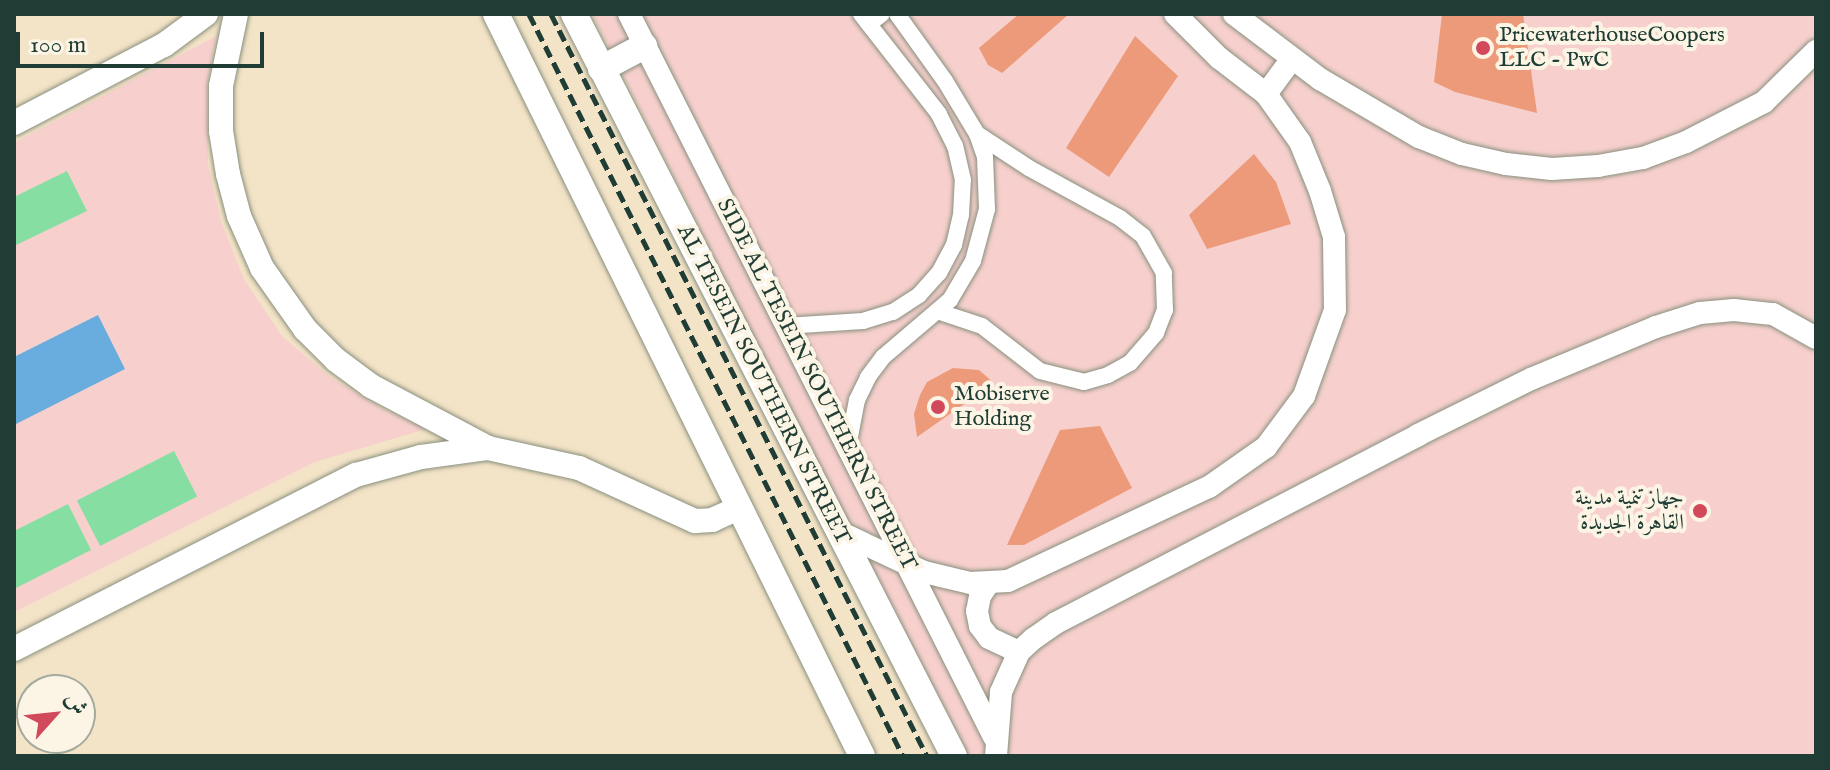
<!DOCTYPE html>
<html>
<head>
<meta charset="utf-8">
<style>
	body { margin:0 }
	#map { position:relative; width:1830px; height:770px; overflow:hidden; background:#f3e3c7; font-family:"IM FELL English",Amiri,serif }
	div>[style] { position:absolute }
	.built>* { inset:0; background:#f7d0ce }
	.green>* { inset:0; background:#86dea3; transform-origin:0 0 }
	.water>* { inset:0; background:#69adde }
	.building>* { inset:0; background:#ec9a79 }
	.roads { filter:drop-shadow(0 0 2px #89907e) drop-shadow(0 0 2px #89907e) }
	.minor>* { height:16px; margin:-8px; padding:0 8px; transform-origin:8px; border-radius:8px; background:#fff }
	.tertiary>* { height:22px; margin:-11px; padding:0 11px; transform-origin:11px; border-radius:11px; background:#fff }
	.secondary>* { height:24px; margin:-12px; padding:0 12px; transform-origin:12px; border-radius:12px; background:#fff }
	.primary>* { height:26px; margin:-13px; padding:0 13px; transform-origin:13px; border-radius:13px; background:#fff }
	.rail>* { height:5px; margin-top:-2.5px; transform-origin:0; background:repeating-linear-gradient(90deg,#1f3d34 0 12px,transparent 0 18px) }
	.dots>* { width:22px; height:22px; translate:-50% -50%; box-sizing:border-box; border:4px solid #fcf5e5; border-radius:50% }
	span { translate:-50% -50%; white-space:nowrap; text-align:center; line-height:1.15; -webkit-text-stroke:8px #fcf5e5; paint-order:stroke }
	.poi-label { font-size:22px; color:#1f3d34 }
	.left { translate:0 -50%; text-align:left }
	.right { translate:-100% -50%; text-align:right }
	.street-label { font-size:22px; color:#1f3d34 }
	.frame { position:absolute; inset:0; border:16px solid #1f3d34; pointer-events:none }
	.north { position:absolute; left:16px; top:674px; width:80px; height:80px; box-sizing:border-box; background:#fcf5e5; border:2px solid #a4ab9e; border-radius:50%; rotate:63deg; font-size:22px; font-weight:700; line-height:32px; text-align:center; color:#1f3d34 }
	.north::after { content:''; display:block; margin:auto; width:28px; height:36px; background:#d1495b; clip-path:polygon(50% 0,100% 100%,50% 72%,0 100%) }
	.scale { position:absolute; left:16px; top:32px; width:248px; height:36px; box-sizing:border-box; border:4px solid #1f3d34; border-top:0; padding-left:10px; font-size:24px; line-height:28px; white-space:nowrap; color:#1f3d34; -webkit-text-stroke:6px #fcf5e5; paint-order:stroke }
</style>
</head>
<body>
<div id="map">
	<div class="built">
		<div style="clip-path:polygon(592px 14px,1816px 14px,1816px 756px,966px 756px)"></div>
		<div style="clip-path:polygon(216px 36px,207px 84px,208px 165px,221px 221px,244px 279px,282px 336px,330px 377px,381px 408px,426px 429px,315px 462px,14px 612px,14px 143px)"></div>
	</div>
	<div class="green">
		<div style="clip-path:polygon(67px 171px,87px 211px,14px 246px,14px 197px)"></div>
		<div style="left:174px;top:451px;width:51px;height:109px;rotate:63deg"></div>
		<div style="clip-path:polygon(68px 504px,91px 550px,14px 589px,14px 531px)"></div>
	</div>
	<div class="water">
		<div style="clip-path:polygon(98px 315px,125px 369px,14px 425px,14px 357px)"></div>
	</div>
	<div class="building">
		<div style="clip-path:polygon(1019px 14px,1069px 14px,1002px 73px,988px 65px,979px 48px)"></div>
		<div style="clip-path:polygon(1442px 14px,1523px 14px,1537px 113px,1455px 92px,1434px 82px)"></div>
		<div style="clip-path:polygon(1135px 36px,1178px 76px,1109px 177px,1066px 148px)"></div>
		<div style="clip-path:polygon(1254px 154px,1276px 182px,1291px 224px,1207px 249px,1189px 215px)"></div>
		<div style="clip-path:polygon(953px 368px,979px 370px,994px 383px,917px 437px,914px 414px,920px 395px,927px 382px)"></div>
		<div style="clip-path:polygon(1100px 426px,1132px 488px,1024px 545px,1007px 545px,1060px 430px)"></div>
	</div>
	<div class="roads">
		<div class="minor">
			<div style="left:869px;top:24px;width:16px;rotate:-38deg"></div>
			<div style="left:940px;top:312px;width:44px;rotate:18.4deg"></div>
			<div style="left:982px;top:326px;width:73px;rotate:37.8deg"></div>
			<div style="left:1040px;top:371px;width:45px;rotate:14deg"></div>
			<div style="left:1084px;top:382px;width:25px;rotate:-16deg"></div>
			<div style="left:1108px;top:375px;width:25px;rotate:-29deg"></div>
			<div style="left:1130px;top:363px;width:40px;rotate:-49deg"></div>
			<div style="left:1156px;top:333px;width:25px;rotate:-69deg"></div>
			<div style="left:1165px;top:310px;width:37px;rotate:-92deg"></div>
			<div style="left:1164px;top:273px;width:43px;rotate:-119.6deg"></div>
			<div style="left:1143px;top:236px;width:29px;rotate:-142deg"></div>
			<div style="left:1120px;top:218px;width:104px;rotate:-151.2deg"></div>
			<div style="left:1029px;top:168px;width:62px;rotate:-146.8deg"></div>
			<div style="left:785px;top:326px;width:78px;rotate:-3.7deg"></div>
			<div style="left:863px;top:321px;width:31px;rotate:-17deg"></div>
			<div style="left:893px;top:312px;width:31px;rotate:-33deg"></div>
			<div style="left:919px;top:295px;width:30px;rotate:-48deg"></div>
			<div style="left:939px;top:273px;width:32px;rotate:-62deg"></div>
			<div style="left:954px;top:245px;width:31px;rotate:-77deg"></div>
			<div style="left:961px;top:215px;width:35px;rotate:-87deg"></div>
			<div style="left:963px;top:180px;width:35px;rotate:-103deg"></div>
			<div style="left:955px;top:146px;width:36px;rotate:-117deg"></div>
			<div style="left:939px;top:114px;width:127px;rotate:-128deg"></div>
			<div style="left:848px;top:447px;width:48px;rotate:-79.2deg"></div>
			<div style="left:857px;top:400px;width:25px;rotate:-64deg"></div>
			<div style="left:868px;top:377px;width:25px;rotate:-53deg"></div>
			<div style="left:883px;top:357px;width:88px;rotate:-40.4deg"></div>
			<div style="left:950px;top:300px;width:45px;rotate:-59.5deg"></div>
			<div style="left:973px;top:261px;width:54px;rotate:-74.9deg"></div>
			<div style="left:987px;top:209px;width:52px;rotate:-92.2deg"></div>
			<div style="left:985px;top:157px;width:24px;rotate:-109deg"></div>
			<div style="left:977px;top:134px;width:62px;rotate:-121.1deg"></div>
			<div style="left:945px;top:81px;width:82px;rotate:-125.6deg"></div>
		</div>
		<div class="tertiary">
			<div style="left:629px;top:14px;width:810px;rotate:63.21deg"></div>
			<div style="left:1234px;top:14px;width:108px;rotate:37.1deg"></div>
			<div style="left:1320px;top:79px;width:115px;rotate:30.4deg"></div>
			<div style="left:1419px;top:137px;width:46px;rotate:21.6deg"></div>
			<div style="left:1462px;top:154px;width:45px;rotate:12.8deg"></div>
			<div style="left:1506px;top:164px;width:46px;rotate:6.2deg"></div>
			<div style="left:1552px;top:169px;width:46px;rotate:-3.7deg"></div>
			<div style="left:1598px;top:166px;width:46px;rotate:-10.1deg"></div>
			<div style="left:1643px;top:158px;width:46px;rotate:-20.4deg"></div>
			<div style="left:1686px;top:142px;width:88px;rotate:-27.1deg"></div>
			<div style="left:1764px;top:102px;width:73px;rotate:-44.4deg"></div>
			<div style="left:1266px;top:94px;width:42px;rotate:-53.7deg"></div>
			<div style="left:837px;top:531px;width:96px;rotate:25.2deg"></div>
			<div style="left:924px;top:572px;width:47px;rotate:13.4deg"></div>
			<div style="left:970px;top:583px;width:38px;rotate:-3deg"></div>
			<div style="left:1008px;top:581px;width:222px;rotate:-25.1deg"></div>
			<div style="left:1209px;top:487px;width:70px;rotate:-35.1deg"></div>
			<div style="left:1266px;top:447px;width:64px;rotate:-53.3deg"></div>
			<div style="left:1304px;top:396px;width:91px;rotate:-70.2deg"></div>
			<div style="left:1335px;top:310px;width:73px;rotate:-90.8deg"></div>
			<div style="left:1334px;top:237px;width:48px;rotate:-106.9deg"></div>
			<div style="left:1320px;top:191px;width:53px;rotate:-112.2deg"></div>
			<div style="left:1300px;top:142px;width:59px;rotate:-125.3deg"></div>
			<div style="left:1266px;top:94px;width:59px;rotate:-142.5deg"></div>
			<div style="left:1219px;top:58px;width:62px;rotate:-135deg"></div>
			<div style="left:988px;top:584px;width:14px;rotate:124deg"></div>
			<div style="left:980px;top:596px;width:15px;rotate:101deg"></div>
			<div style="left:977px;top:611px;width:15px;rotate:79deg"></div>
			<div style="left:980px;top:626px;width:15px;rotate:53deg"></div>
			<div style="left:989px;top:638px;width:33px;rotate:25deg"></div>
			<div style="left:996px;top:756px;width:64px;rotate:-85.5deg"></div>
			<div style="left:1001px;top:692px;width:44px;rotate:-65.8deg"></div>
			<div style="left:1019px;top:652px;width:19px;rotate:-43deg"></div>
			<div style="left:1033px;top:639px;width:28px;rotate:-35deg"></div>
			<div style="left:1056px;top:623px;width:408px;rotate:-27.4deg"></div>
			<div style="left:1418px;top:435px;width:126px;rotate:-26.4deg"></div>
			<div style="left:1531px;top:379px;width:135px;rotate:-22.6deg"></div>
			<div style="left:1656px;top:327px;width:46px;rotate:-17.7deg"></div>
			<div style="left:1700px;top:313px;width:34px;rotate:-5deg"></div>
			<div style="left:1734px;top:310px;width:39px;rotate:6deg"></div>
			<div style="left:1773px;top:314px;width:49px;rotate:29.2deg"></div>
		</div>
		<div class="secondary">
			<div style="left:236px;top:14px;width:74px;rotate:101.8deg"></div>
			<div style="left:221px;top:86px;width:45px;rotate:90deg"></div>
			<div style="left:221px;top:131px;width:44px;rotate:80.8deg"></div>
			<div style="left:228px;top:174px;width:43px;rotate:75.3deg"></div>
			<div style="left:239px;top:216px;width:57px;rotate:66.1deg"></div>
			<div style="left:262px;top:268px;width:75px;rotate:54.8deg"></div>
			<div style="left:305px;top:329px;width:44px;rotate:45deg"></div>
			<div style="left:336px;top:360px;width:44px;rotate:36.6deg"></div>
			<div style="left:371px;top:386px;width:132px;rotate:27.9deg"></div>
			<div style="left:14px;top:123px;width:169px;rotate:-27.5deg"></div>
			<div style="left:164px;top:45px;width:52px;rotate:-36.4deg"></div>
			<div style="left:14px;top:649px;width:384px;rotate:-27deg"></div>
			<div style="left:356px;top:475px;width:67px;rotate:-15.5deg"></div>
			<div style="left:421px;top:457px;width:68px;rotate:-7.7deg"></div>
			<div style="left:488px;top:448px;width:93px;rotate:12.4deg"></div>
			<div style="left:579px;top:468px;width:128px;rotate:24.6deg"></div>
			<div style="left:695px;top:521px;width:17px;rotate:-3deg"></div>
			<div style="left:712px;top:520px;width:27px;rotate:-24deg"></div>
		</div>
		<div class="primary">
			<div style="left:496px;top:14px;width:827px;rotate:63.74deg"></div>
			<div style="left:574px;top:14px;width:834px;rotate:62.88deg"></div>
			<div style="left:601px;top:69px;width:49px;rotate:-28.1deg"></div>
		</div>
	</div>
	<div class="rail">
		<div style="left:529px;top:14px;width:831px;rotate:63.25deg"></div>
		<div style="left:551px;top:14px;width:832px;rotate:63.13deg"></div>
	</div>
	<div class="dots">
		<div style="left:1483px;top:48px;background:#d1495b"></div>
		<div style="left:938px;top:407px;background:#d1495b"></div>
		<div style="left:1700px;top:511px;background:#d1495b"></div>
	</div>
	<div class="poi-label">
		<span class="left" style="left:1499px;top:48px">PricewaterhouseCoopers<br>LLC - PwC</span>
		<span class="left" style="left:954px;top:407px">Mobiserve<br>Holding</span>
		<span class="right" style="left:1684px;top:511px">جهاز تنمية مدينة<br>القاهرة الجديدة</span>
	</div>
	<div class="street-label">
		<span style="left:763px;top:385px;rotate:63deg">AL TESEIN SOUTHERN STREET</span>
		<span style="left:816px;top:385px;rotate:63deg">SIDE AL TESEIN SOUTHERN STREET</span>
	</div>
	<div class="frame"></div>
	<div class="north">ش</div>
	<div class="scale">100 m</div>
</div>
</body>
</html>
